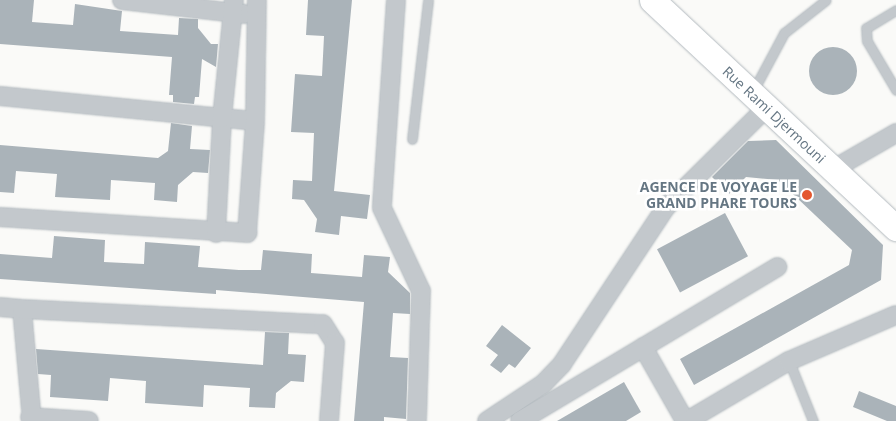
<!DOCTYPE html>
<html>
<head>
<meta charset="utf-8">
<style>
	body { margin:0 }
	#map { position:relative; width:896px; height:421px; overflow:hidden; background:#fafaf8; font-family:"Open Sans",sans-serif }
	div>[style] { position:absolute }
	.building>* { inset:0; background:#aab3b9; transform-origin:0 0 }
	.round { border-radius:50% }
	.roads { filter:drop-shadow(0 0 1px #b3babf) drop-shadow(0 0 1px #b3babf) }
	.service>* { height:9px; margin:-4.5px; padding:0 4.5px; transform-origin:4.5px; border-radius:4.5px; background:#c3c8cc }
	.minor>* { height:18px; margin:-9px; padding:0 9px; transform-origin:9px; border-radius:9px; background:#c3c8cc }
	.secondary>* { height:25px; margin:-12.5px; padding:0 12.5px; transform-origin:12.5px; border-radius:12.5px; background:#fff }
	.dots>* { width:14px; height:14px; translate:-50% -50%; box-sizing:border-box; border:2px solid #fff; border-radius:50% }
	span { translate:-50% -50%; white-space:nowrap; text-align:center; line-height:1.15; -webkit-text-stroke:5px #fff; paint-order:stroke }
	.street-label { font-size:14px; color:#657683 }
	.poi-label { font-size:14px; color:#657683; font-weight:700 }
	.right { translate:-100% -50%; text-align:right }
</style>
</head>
<body>
<div id="map">
	<div class="building">
		<div style="clip-path:polygon(0 0,34px 0,32px 22px,73px 25px,75px 4px,122px 11px,120px 31px,178px 35px,179px 18px,198px 19px,198px 28px,211px 44px,218px 44px,216px 67px,202px 59px,199px 97px,195px 97px,194px 104px,173px 102px,173px 95px,169px 95px,172px 57px,0 44px)"></div>
		<div style="clip-path:polygon(308px 0,352px 0,334px 191px,370px 195px,367px 219px,341px 216px,339px 235px,315px 232px,317px 219px,304px 200px,292px 199px,293px 180px,312px 181px,314px 133px,291px 132px,295px 74px,322px 76px,324px 36px,306px 35px)"></div>
		<div class="round" style="left:809px;top:47px;width:48px;height:48px"></div>
		<div style="clip-path:polygon(171px 123px,192px 126px,190px 149px,210px 150px,208px 173px,193px 172px,178px 185px,177px 202px,154px 200px,155px 183px,111px 180px,110px 200px,55px 197px,57px 174px,16px 171px,14px 193px,0 192px,0 145px,158px 158px,168px 151px)"></div>
		<div style="clip-path:polygon(776px 140px,883px 245px,881px 280px,694px 385px,680px 359px,849px 265px,852px 250px,778px 180px,746px 177px,729px 194px,712px 177px,748px 141px)"></div>
		<div style="left:725px;top:213px;width:49px;height:77px;rotate:62deg"></div>
		<div style="clip-path:polygon(54px 236px,105px 240px,104px 262px,144px 264px,145px 242px,200px 246px,198px 267px,239px 270px,261px 270px,263px 250px,312px 254px,311px 273px,362px 277px,364px 255px,390px 257px,388px 272px,410px 293px,410px 314px,393px 313px,390px 357px,408px 358px,406px 419px,384px 417px,384px 421px,354px 421px,364px 302px,216px 290px,216px 294px,0 279px,0 254px,52px 258px)"></div>
		<div style="clip-path:polygon(502px 325px,531px 348px,515px 368px,509px 364px,501px 373px,490px 365px,498px 355px,486px 346px)"></div>
		<div style="clip-path:polygon(265px 332px,289px 333px,288px 354px,306px 355px,304px 382px,291px 381px,276px 393px,275px 408px,249px 407px,250px 388px,204px 385px,203px 407px,145px 403px,146px 381px,110px 378px,108px 401px,50px 397px,51px 375px,38px 374px,36px 349px,263px 365px)"></div>
		<div style="clip-path:polygon(624px 382px,641px 412px,626px 421px,557px 421px)"></div>
		<div style="clip-path:polygon(859px 391px,896px 406px,896px 421px,887px 421px,853px 407px)"></div>
	</div>
	<div class="roads">
		<div class="service">
			<div style="left:896px;top:10px;width:35px;rotate:149deg"></div>
			<div style="left:866px;top:28px;width:13px;rotate:86deg"></div>
			<div style="left:867px;top:41px;width:57px;rotate:59.4deg"></div>
			<div style="left:753px;top:91px;width:66px;rotate:-61.9deg"></div>
			<div style="left:784px;top:33px;width:53px;rotate:-38.2deg"></div>
			<div style="left:412px;top:139px;width:140px;rotate:-83.4deg"></div>
			<div style="left:789px;top:361px;width:65px;rotate:68.2deg"></div>
		</div>
		<div class="minor">
			<div style="left:122px;top:0;width:123px;rotate:6.5deg"></div>
			<div style="left:396px;top:0;width:208px;rotate:93.9deg"></div>
			<div style="left:382px;top:208px;width:92px;rotate:64.8deg"></div>
			<div style="left:421px;top:291px;width:130px;rotate:91.8deg"></div>
			<div style="left:0;top:96px;width:256px;rotate:5.6deg"></div>
			<div style="left:832px;top:170px;width:74px;rotate:-30deg"></div>
			<div style="left:0;top:217px;width:248px;rotate:3.7deg"></div>
			<div style="left:247px;top:233px;width:112px;rotate:-85.9deg"></div>
			<div style="left:255px;top:121px;width:121px;rotate:-89.1deg"></div>
			<div style="left:216px;top:233px;width:115px;rotate:-87deg"></div>
			<div style="left:222px;top:118px;width:119px;rotate:-84.2deg"></div>
			<div style="left:0;top:307px;width:22px;rotate:5deg"></div>
			<div style="left:22px;top:309px;width:112px;rotate:84.9deg"></div>
			<div style="left:22px;top:309px;width:301px;rotate:2.9deg"></div>
			<div style="left:323px;top:324px;width:22px;rotate:58deg"></div>
			<div style="left:335px;top:343px;width:78px;rotate:94.4deg"></div>
			<div style="left:643px;top:347px;width:85px;rotate:60.4deg"></div>
			<div style="left:30px;top:417px;width:59px;rotate:3.9deg"></div>
			<div style="left:487px;top:421px;width:67px;rotate:-33.5deg"></div>
			<div style="left:543px;top:384px;width:28px;rotate:-46deg"></div>
			<div style="left:562px;top:364px;width:188px;rotate:-56.5deg"></div>
			<div style="left:666px;top:207px;width:141px;rotate:-44.7deg"></div>
			<div style="left:520px;top:421px;width:300px;rotate:-30.9deg"></div>
			<div style="left:687px;top:421px;width:118px;rotate:-30.5deg"></div>
			<div style="left:789px;top:361px;width:116px;rotate:-23.3deg"></div>
		</div>
		<div class="secondary">
			<div style="left:652px;top:0;width:334px;rotate:43.1deg"></div>
		</div>
	</div>
	<div class="dots">
		<div style="left:807px;top:195px;background:#e4572e"></div>
	</div>
	<div class="street-label">
		<span style="left:774px;top:115px;rotate:43deg">Rue Rami Djermouni</span>
	</div>
	<div class="poi-label">
		<span class="right" style="left:797px;top:195px">AGENCE DE VOYAGE LE<br>GRAND PHARE TOURS</span>
	</div>
</div>
</body>
</html>
